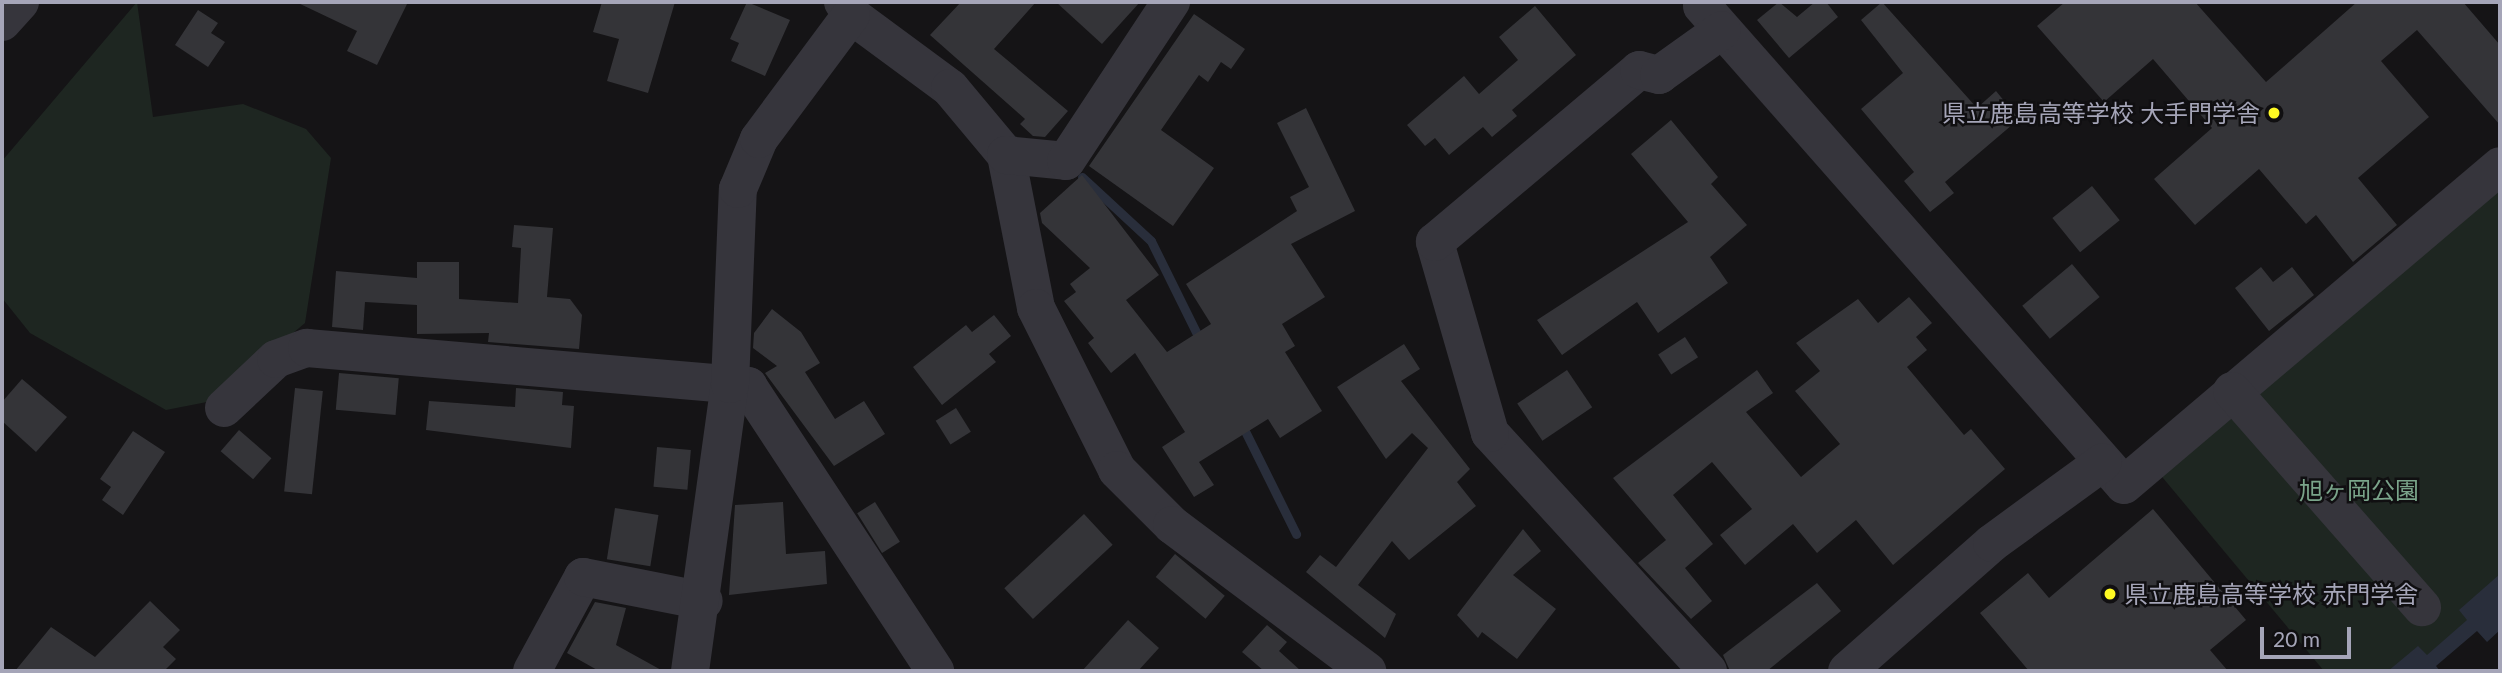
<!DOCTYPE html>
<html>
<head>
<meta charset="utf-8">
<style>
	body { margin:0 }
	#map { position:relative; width:2502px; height:673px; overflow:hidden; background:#151416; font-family:Lato,"Noto Sans JP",sans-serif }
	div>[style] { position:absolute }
	.green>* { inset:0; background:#1e2621 }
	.water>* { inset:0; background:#292e3b }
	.stream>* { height:9px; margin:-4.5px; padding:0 4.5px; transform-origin:4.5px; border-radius:4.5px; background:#292e3b }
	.building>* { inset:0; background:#343438; transform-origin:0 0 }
	.minor>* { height:38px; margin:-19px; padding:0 19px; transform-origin:19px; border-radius:19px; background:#36353c }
	.dots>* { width:19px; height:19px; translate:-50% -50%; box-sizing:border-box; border:4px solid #100f11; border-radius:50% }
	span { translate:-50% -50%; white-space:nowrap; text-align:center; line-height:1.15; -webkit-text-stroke:5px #100f11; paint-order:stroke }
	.poi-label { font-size:24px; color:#a5a5b8 }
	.right { translate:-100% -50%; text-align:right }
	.left { translate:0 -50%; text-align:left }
	.park-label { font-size:24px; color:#7aa48a }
	.frame { position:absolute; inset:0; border:4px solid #a5a5b8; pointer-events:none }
	.scale { position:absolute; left:2260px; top:627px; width:91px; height:32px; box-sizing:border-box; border:4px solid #a5a5b8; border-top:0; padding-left:9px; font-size:21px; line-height:24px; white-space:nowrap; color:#a5a5b8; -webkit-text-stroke:5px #100f11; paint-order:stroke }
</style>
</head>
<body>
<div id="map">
	<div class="green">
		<div style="clip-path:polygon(137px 2px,153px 117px,243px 104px,306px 129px,331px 158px,305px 323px,212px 401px,166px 410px,30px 333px,2px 298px,2px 161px)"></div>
		<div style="clip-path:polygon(2500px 186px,2500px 603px,2425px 671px,2324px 671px,2158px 472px)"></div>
	</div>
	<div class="water">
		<div style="clip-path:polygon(2500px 574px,2500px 630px,2487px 642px,2477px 631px,2436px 666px,2440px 671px,2388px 671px,2418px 646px,2427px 655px,2467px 620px,2459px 610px)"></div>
	</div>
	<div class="stream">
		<div style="left:1082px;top:177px;width:94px;rotate:42.8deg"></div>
		<div style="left:1151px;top:241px;width:113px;rotate:63.7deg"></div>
		<div style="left:1241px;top:423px;width:124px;rotate:63.6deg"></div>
	</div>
	<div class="building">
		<div style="clip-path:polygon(296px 2px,408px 2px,377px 65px,347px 51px,357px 31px)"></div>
		<div style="clip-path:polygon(602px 2px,675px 2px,648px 93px,607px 81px,619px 39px,593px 32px)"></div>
		<div style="clip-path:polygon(747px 2px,790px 20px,765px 76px,731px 61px,739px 43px,730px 39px)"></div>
		<div style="clip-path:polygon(961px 2px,1036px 2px,994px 49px,1068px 111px,1045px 137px,1033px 136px,1020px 124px,1025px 119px,930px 35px)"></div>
		<div style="clip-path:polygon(1056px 2px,1140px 2px,1102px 44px)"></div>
		<div style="clip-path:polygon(1779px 2px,1797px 17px,1815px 2px,1826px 2px,1838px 17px,1789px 58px,1757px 20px)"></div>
		<div style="clip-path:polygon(1882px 2px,1977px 108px,1996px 91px,2019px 119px,1945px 182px,1954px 193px,1930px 212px,1904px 181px,1914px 172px,1861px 109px,1903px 73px,1861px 20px)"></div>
		<div style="clip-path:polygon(2065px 2px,2195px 2px,2266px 82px,2357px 2px,2463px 2px,2500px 45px,2500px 125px,2417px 30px,2381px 61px,2429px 117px,2358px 178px,2397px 225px,2353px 262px,2316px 215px,2306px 224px,2259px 169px,2195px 225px,2154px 179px,2212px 128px,2153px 59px,2104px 102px,2037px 26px)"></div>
		<div style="clip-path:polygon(1535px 6px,1576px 55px,1512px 110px,1517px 116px,1492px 137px,1483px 127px,1449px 155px,1435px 138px,1425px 146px,1407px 125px,1464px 76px,1479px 94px,1518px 60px,1499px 37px)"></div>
		<div style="clip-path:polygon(198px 10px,218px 23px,211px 33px,225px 42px,208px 67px,175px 45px)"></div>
		<div style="clip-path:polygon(1194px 14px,1245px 49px,1231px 69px,1221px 62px,1208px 82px,1199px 75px,1161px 130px,1214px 168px,1173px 226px,1089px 166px)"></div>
		<div style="clip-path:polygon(1306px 108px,1355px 211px,1291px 244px,1325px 297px,1282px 324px,1295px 346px,1285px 352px,1322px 411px,1280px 438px,1268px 419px,1199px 462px,1214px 485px,1194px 497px,1162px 447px,1185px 432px,1135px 353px,1111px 373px,1088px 343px,1094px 338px,1064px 301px,1076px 292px,1070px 284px,1090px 268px,1042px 223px,1040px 213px,1082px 175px,1159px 275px,1126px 300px,1167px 352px,1211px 324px,1186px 284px,1297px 211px,1290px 197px,1309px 187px,1277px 123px)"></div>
		<div style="clip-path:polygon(1671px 120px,1718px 177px,1711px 184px,1747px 225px,1710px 257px,1728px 283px,1658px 333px,1637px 302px,1562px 355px,1537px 320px,1688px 222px,1631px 154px)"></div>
		<div style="left:2092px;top:186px;width:44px;height:51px;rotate:51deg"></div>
		<div style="clip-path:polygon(514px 225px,553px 228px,547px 297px,570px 299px,582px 315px,579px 349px,488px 342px,489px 333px,417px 334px,417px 305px,365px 302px,363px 330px,332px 327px,336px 271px,417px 278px,417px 262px,459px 262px,459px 299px,518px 303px,521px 248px,512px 247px)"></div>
		<div style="left:2072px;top:264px;width:43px;height:65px;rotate:50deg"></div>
		<div style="clip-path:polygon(2261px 267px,2273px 282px,2292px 267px,2314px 295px,2269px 331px,2235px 288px)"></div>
		<div style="clip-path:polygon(1909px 297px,1932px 323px,1916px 337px,1927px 350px,1907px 367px,1964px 435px,1971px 429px,2005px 469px,1893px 565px,1856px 520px,1817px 553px,1793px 524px,1745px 565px,1720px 535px,1752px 509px,1712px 462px,1673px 495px,1713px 544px,1685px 568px,1712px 601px,1691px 619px,1638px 563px,1666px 540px,1613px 478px,1757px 370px,1773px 393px,1746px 412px,1801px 477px,1840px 444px,1795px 391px,1820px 371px,1796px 343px,1858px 299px,1878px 323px)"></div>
		<div style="clip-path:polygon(772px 309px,801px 332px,820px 363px,805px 372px,835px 419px,864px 401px,885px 434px,834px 466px,765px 373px,777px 366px,753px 348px,754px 333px)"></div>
		<div style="clip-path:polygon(994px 315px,1011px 336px,989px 354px,996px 362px,942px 405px,913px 367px,966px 325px,972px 332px)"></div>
		<div style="left:1685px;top:337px;width:24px;height:32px;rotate:57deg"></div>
		<div style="clip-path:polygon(1404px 344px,1420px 369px,1401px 381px,1470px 469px,1457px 482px,1476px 506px,1409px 560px,1392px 541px,1358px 585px,1396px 614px,1385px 638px,1306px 572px,1320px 555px,1336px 567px,1428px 448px,1412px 433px,1386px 459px,1337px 387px)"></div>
		<div style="left:1567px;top:370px;width:45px;height:60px;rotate:56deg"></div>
		<div style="left:339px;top:373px;width:60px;height:37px;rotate:5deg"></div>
		<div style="clip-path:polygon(22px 379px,67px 417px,36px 452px,2px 421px,2px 402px)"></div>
		<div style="left:295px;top:388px;width:28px;height:104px;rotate:6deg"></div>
		<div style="clip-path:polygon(516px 388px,563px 392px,562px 405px,574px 406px,571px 448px,426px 430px,429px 401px,515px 407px)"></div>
		<div style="left:956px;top:408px;width:28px;height:24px;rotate:58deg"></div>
		<div style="left:239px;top:430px;width:43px;height:28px;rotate:41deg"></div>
		<div style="clip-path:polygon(133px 431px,165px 452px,123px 515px,102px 500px,111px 487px,100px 479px)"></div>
		<div style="left:657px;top:447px;width:34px;height:40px;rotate:5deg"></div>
		<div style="clip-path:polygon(783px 502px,786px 554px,825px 551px,827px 584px,729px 595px,735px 505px)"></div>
		<div style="left:875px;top:502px;width:47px;height:21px;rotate:58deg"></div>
		<div style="left:615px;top:508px;width:44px;height:52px;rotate:9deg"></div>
		<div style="clip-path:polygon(2153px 509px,2246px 620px,2210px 650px,2228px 671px,2029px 671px,1980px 613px,2028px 573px,2049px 598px)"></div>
		<div style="left:1084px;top:514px;width:42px;height:109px;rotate:47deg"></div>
		<div style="clip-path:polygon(1523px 529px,1541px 551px,1513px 575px,1556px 609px,1517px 659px,1482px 632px,1478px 638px,1457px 615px)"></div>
		<div style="left:1175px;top:554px;width:65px;height:30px;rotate:40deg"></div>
		<div style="clip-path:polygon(1817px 583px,1841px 611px,1767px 671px,1730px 671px,1723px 655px)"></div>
		<div style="clip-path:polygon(150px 601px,180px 630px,163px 647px,176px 659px,164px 671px,15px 671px,51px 627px,95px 657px)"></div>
		<div style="clip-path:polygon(595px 602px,626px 608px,616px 645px,663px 671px,599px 671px,567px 653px)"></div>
		<div style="clip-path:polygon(1128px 620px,1159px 648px,1138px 671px,1082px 671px)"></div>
		<div style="clip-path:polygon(1267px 625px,1287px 642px,1279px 651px,1301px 671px,1264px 671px,1242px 652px)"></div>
	</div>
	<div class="minor">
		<div style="left:843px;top:2px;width:15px;rotate:58deg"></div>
		<div style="left:851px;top:15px;width:123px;rotate:36.4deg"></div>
		<div style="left:950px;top:88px;width:87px;rotate:50.1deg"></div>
		<div style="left:1006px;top:155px;width:156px;rotate:78.9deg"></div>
		<div style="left:1036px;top:308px;width:181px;rotate:63.4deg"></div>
		<div style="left:1117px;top:470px;width:78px;rotate:45deg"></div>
		<div style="left:1172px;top:525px;width:244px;rotate:36.8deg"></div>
		<div style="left:1707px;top:2px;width:6px;rotate:141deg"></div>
		<div style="left:1702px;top:6px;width:638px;rotate:48.62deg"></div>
		<div style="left:2124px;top:485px;width:493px;rotate:-40.3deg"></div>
		<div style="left:2px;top:22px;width:27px;rotate:-48deg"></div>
		<div style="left:1006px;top:155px;width:60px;rotate:5.7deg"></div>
		<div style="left:1066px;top:161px;width:191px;rotate:-56.6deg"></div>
		<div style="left:2232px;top:391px;width:288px;rotate:48.7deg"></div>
		<div style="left:224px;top:408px;width:71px;rotate:-43.3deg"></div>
		<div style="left:276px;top:359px;width:33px;rotate:-20deg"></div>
		<div style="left:307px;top:348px;width:443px;rotate:4.9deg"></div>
		<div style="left:748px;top:386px;width:341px;rotate:56.7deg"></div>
		<div style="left:532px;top:671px;width:107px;rotate:-61.5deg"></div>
		<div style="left:583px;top:577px;width:123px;rotate:11.2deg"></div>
		<div style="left:690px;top:671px;width:290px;rotate:-82.1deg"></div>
		<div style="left:730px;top:384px;width:195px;rotate:-87.7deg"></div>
		<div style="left:738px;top:189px;width:54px;rotate:-67.2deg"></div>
		<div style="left:759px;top:139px;width:154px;rotate:-53.4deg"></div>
		<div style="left:1708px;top:671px;width:323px;rotate:-132.5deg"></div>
		<div style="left:1490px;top:433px;width:199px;rotate:-106.1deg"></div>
		<div style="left:1435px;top:242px;width:267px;rotate:-40.1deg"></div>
		<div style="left:1639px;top:70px;width:21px;rotate:14deg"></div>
		<div style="left:1659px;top:75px;width:77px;rotate:-35.5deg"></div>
		<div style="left:1847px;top:671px;width:193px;rotate:-41.4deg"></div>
		<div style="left:1992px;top:543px;width:137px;rotate:-36.1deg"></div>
	</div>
	<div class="dots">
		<div style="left:2274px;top:113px;background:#fffa23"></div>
		<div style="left:2110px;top:594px;background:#fffa23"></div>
	</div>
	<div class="poi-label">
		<span class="right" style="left:2260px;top:113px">県立鹿島高等学校 大手門学舎</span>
		<span class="left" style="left:2124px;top:594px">県立鹿島高等学校 赤門学舎</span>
	</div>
	<div class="park-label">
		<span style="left:2359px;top:490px">旭ヶ岡公園</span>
	</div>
	<div class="frame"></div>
	<div class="scale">20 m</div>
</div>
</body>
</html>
